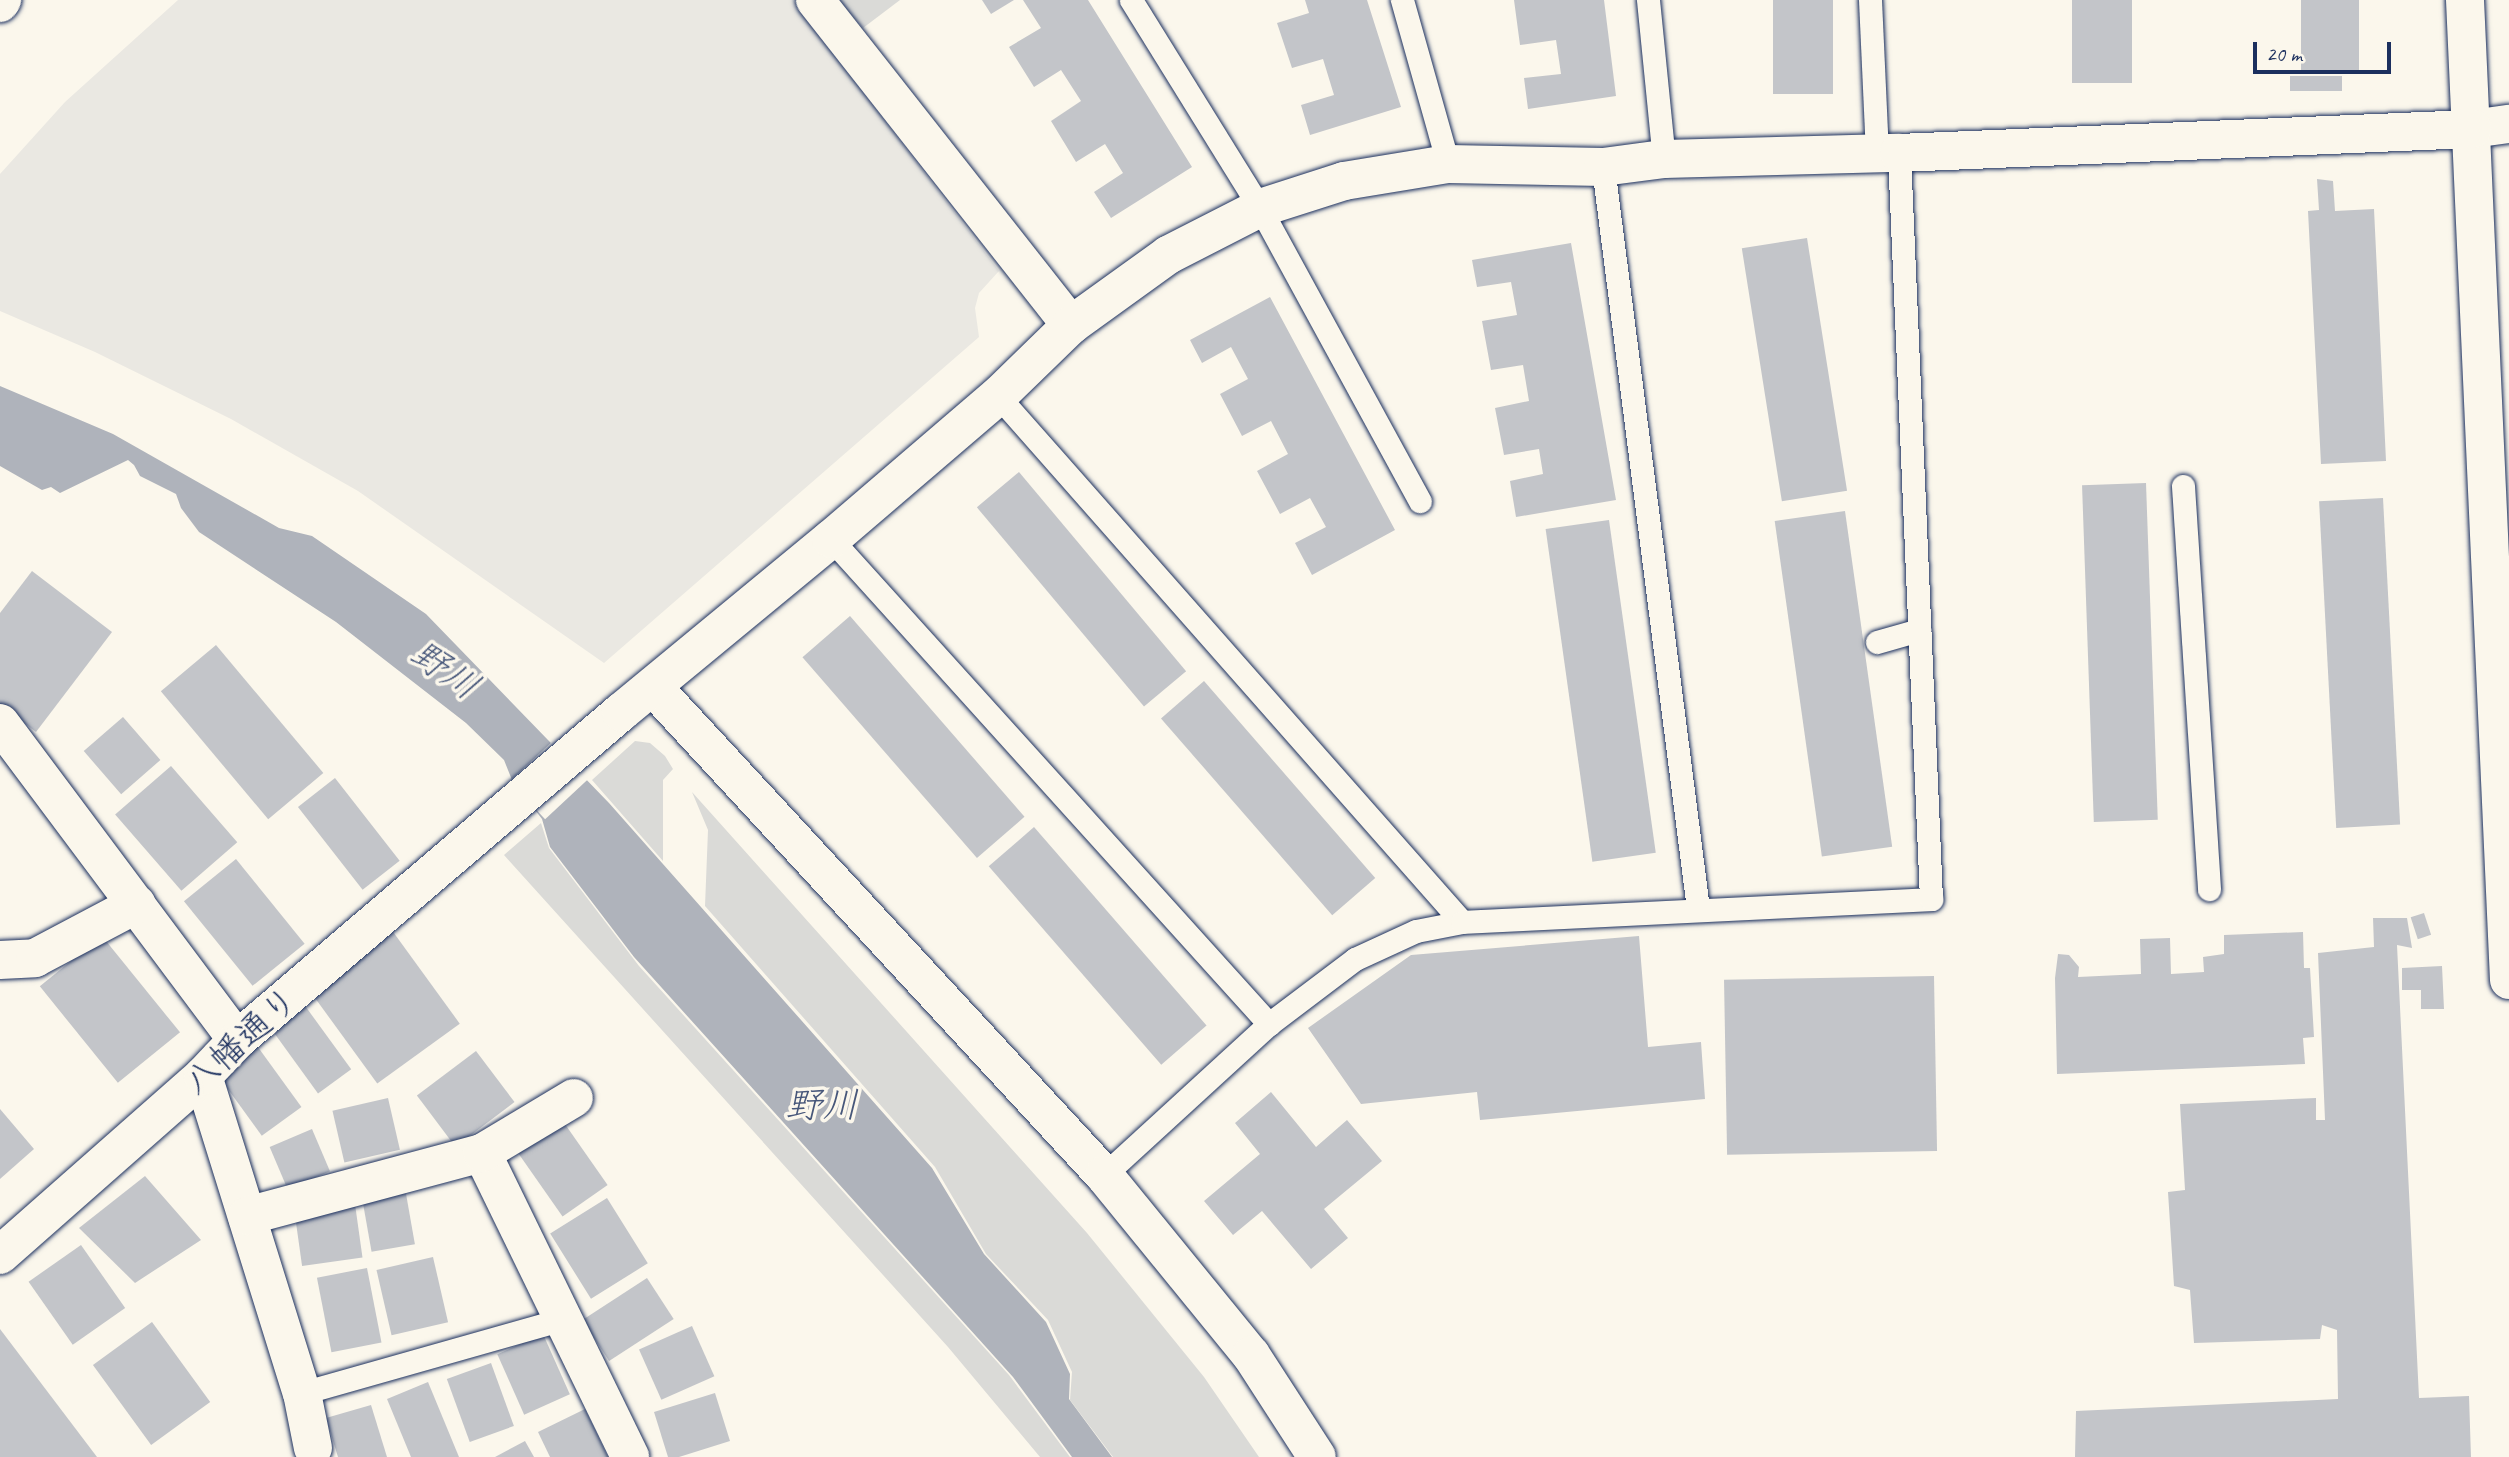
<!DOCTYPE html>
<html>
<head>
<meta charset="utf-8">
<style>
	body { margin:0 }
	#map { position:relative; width:2509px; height:1457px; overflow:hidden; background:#fbf7ec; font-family:Caveat,"Klee One",sans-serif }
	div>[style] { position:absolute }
	.built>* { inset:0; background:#eae8e2 }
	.green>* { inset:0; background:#dadad7 }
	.water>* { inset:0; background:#afb3bb }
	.pier>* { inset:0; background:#fbf7ec; transform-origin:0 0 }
	.building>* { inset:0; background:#c3c5c9; transform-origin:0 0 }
	.roads { filter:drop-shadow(0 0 2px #1b2f5e) drop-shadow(0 0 2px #1b2f5e) }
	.service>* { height:23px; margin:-11.5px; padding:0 11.5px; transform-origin:11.5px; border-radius:11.5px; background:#fbf7ec }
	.minor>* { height:38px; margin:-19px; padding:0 19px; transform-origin:19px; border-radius:19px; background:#fbf7ec }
	.tertiary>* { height:38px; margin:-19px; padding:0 19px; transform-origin:19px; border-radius:19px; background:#fbf7ec }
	span { translate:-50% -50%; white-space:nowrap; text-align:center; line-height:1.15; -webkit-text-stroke:7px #fbf7ec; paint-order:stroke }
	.street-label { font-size:35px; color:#1b2f5e }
	.water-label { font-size:37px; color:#47577a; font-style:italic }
	.scale { position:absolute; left:2253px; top:42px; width:138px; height:32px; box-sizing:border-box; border:4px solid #1b2f5e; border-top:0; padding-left:9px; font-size:21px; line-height:24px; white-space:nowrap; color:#1b2f5e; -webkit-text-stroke:5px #fbf7ec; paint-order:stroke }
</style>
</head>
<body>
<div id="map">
	<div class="built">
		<div style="clip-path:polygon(178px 0,793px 0,999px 271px,979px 293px,975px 308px,979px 337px,604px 663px,358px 491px,231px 419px,95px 352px,0 311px,0 174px,65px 102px)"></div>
	</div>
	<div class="green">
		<div style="clip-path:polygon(838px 0,900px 0,863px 28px)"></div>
		<div style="clip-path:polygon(635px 741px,650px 743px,665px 756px,673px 769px,663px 780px,663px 861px,592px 780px)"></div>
		<div style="clip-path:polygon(692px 792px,1087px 1233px,1204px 1377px,1259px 1457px,1113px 1457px,1070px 1400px,1072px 1372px,1048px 1320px,986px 1254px,935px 1167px,705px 906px,708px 830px)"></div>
		<div style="clip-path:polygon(541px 823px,549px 848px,639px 966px,1009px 1375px,1070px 1457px,1040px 1457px,948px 1347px,504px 855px)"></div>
	</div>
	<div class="water">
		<div style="clip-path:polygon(0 386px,113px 434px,279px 528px,312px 536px,426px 614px,609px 803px,932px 1168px,984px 1254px,1046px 1322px,1070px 1374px,1069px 1399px,1112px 1457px,1072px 1457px,1013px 1377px,634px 957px,550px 847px,542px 819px,512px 780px,504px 760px,466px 723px,336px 622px,199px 532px,181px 508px,176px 494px,140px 476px,134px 465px,128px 460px,60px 493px,51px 487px,42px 490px,0 466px)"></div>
	</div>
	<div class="pier">
		<div style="left:555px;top:739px;width:52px;height:62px;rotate:47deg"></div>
	</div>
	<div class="building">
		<div style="clip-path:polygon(982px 0,1014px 0,991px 14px)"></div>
		<div style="clip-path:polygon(1023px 0,1088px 0,1192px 167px,1111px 218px,1094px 192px,1123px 173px,1105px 144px,1076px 162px,1051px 121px,1081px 101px,1061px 70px,1034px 87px,1009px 47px,1041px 28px)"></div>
		<div style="clip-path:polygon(1305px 0,1367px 0,1401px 107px,1310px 135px,1301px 105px,1334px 95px,1323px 59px,1292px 68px,1277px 23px,1309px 13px)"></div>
		<div style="clip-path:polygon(1514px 0,1604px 0,1616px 96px,1528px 109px,1524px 78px,1561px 74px,1556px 40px,1520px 45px)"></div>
		<div style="left:1773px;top:0;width:60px;height:94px"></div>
		<div style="left:2072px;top:0;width:60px;height:83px"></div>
		<div style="left:2301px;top:0;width:58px;height:72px"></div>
		<div style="left:2290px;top:76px;width:52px;height:15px"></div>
		<div style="clip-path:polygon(2317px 179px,2333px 181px,2335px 211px,2374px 209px,2386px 461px,2321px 464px,2308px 211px,2319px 210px)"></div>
		<div style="left:1807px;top:238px;width:256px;height:66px;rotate:81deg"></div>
		<div style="clip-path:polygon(1571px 243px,1616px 500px,1516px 517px,1510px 481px,1543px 474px,1539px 449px,1504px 455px,1495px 408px,1529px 401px,1523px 365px,1491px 370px,1482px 321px,1517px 315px,1511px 282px,1477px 287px,1472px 260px)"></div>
		<div style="clip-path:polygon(1270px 297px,1395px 530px,1312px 575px,1295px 543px,1326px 527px,1310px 498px,1280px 514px,1257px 471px,1288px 454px,1271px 421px,1242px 436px,1220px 394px,1248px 379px,1231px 347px,1202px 363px,1190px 340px)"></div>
		<div style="left:1019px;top:472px;width:260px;height:55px;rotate:50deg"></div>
		<div style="left:2146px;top:483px;width:337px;height:64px;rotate:88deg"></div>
		<div style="left:2383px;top:498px;width:327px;height:64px;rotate:87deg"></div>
		<div style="left:1845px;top:511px;width:339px;height:71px;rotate:82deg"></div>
		<div style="left:1609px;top:520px;width:336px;height:64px;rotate:82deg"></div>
		<div style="clip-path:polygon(32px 571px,112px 632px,36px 732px,0 704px,0 613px)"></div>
		<div style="left:850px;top:616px;width:266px;height:63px;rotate:49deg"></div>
		<div style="left:216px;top:645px;width:167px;height:72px;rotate:50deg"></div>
		<div style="left:1204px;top:681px;width:261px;height:57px;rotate:49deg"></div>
		<div style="left:123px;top:717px;width:57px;height:52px;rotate:49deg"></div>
		<div style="left:171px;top:766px;width:101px;height:74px;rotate:49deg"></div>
		<div style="left:335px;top:778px;width:105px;height:47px;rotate:52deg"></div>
		<div style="left:1034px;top:827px;width:263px;height:60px;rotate:49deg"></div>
		<div style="left:236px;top:859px;width:109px;height:67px;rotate:51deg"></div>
		<div style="left:2424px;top:913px;width:23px;height:14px;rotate:72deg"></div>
		<div style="clip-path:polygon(2373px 918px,2407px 918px,2412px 948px,2397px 945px,2419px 1398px,2469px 1396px,2471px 1457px,2075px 1457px,2076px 1411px,2338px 1399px,2337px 1330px,2322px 1325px,2320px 1339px,2194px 1343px,2190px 1290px,2174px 1286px,2168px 1192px,2185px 1190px,2180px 1104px,2316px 1098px,2316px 1120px,2325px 1120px,2318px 953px,2374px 947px)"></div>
		<div style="left:391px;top:929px;width:117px;height:102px;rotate:54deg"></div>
		<div style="clip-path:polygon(2303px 932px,2304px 968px,2310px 968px,2314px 1037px,2303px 1038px,2305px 1064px,2057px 1074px,2055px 978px,2058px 954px,2069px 955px,2079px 967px,2078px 977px,2141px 974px,2140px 939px,2170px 938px,2171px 974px,2204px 972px,2203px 957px,2224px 954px,2224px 935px)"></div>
		<div style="left:102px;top:936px;width:124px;height:80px;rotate:51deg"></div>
		<div style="clip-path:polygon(1639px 936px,1648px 1047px,1701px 1042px,1705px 1099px,1480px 1120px,1477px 1092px,1361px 1104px,1308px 1028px,1411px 955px)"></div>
		<div style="clip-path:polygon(2442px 966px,2444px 1009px,2421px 1009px,2421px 990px,2402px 990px,2402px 968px)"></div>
		<div style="left:1934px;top:976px;width:175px;height:210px;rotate:89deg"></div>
		<div style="left:303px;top:1003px;width:82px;height:41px;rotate:54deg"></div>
		<div style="left:255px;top:1043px;width:79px;height:49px;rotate:54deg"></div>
		<div style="left:476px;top:1051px;width:64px;height:74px;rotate:53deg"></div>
		<div style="clip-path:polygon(1271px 1092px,1316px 1147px,1347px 1120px,1382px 1161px,1324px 1209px,1348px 1238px,1311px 1269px,1262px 1211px,1233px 1235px,1204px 1201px,1260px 1154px,1235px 1123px)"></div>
		<div style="left:388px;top:1098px;width:53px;height:57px;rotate:77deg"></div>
		<div style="clip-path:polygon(0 1109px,34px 1149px,0 1179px)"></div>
		<div style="left:560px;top:1117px;width:83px;height:55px;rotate:55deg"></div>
		<div style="left:312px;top:1129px;width:46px;height:46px;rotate:67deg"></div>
		<div style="clip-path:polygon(145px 1176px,201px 1240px,135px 1283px,79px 1228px)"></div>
		<div style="left:405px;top:1188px;width:57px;height:44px;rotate:80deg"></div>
		<div style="left:354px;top:1197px;width:61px;height:61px;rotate:82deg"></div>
		<div style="left:607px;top:1198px;width:77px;height:67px;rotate:58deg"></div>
		<div style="left:81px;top:1245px;width:77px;height:64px;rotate:55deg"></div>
		<div style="left:433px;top:1257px;width:67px;height:58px;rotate:77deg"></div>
		<div style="left:367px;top:1268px;width:76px;height:51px;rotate:79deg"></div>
		<div style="left:647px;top:1278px;width:49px;height:77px;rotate:57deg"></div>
		<div style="left:152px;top:1322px;width:99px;height:73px;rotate:54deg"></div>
		<div style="left:692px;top:1326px;width:55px;height:58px;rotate:66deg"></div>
		<div style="clip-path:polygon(0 1329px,97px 1457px,0 1457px)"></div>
		<div style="left:543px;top:1334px;width:66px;height:50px;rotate:66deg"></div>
		<div style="left:491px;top:1363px;width:67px;height:47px;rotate:70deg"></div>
		<div style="clip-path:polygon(428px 1382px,459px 1457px,411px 1457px,387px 1399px)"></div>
		<div style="clip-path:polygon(715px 1393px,730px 1441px,679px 1457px,668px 1457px,654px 1412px)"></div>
		<div style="clip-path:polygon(371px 1405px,387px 1457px,338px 1457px,326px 1418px)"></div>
		<div style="clip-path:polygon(585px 1409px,608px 1457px,550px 1457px,538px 1432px)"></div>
		<div style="clip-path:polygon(525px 1441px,534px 1457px,495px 1457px)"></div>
	</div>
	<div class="roads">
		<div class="service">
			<div style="left:1131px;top:0;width:245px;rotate:58.2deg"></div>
			<div style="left:1260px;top:208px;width:334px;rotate:61.4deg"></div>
			<div style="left:1402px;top:0;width:170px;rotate:74.3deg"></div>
			<div style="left:1648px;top:0;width:160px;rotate:84.3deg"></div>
			<div style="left:1870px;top:0;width:153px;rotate:87.4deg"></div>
			<div style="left:1603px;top:167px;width:748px;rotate:82.7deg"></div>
			<div style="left:998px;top:396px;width:701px;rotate:48.58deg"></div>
			<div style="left:2183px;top:486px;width:404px;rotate:86.3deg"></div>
			<div style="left:831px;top:539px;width:654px;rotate:47.92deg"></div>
			<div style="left:1877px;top:642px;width:44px;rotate:-15.9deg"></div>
			<div style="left:1104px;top:1175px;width:224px;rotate:-42.5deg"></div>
			<div style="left:1269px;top:1024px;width:108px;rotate:-37.1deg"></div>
			<div style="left:1355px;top:959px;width:67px;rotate:-24.7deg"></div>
			<div style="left:1416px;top:931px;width:47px;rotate:-11.1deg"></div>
			<div style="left:1462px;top:922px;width:470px;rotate:-2.8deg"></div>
			<div style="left:1931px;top:899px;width:747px;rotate:-92.46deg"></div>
			<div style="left:302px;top:1393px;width:272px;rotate:-15.8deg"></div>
		</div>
		<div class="minor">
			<div style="left:815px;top:0;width:414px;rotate:51.8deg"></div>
			<div style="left:0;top:3px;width:4px;rotate:-56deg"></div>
			<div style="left:2472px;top:129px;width:37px;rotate:-8deg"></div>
			<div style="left:0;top:723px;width:396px;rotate:53.2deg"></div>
			<div style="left:0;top:960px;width:35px;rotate:-3deg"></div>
			<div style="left:35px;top:958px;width:115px;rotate:-27.9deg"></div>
			<div style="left:203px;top:1076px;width:332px;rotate:72.7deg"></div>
			<div style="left:302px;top:1393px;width:56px;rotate:78.7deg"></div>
			<div style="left:482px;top:1153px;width:338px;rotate:64deg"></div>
			<div style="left:247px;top:1216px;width:243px;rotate:-15deg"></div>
			<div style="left:482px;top:1153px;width:107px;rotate:-30.9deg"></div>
			<div style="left:0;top:1255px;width:271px;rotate:-41.4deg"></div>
			<div style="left:203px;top:1076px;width:50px;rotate:-46.6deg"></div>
			<div style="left:237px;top:1040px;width:505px;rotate:-40.5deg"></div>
		</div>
		<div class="tertiary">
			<div style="left:2465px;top:0;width:981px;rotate:87.43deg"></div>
			<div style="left:653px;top:687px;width:664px;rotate:47.26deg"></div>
			<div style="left:1104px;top:1175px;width:232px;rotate:50.8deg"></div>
			<div style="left:1251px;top:1355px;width:121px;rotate:57.1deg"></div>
			<div style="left:621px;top:712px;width:272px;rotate:-39.5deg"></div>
			<div style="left:831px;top:539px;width:220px;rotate:-40.6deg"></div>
			<div style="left:998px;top:396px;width:102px;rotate:-44.2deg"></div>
			<div style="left:1071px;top:325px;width:120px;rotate:-35.8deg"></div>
			<div style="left:1168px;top:255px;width:103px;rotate:-27.1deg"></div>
			<div style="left:1260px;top:208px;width:88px;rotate:-17.8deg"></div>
			<div style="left:1344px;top:181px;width:105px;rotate:-9.3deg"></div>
			<div style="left:1448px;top:164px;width:155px;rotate:1.1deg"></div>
			<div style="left:1603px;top:167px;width:62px;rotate:-7.5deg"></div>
			<div style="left:1664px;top:159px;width:235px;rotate:-1.5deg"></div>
			<div style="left:1899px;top:153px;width:574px;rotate:-2.4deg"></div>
		</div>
	</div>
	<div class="street-label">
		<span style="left:241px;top:1041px;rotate:-42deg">八幡通り</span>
	</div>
	<div class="water-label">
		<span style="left:445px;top:670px;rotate:35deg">野川</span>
		<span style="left:822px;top:1105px">野川</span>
	</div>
	<div class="scale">20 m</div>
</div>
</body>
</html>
